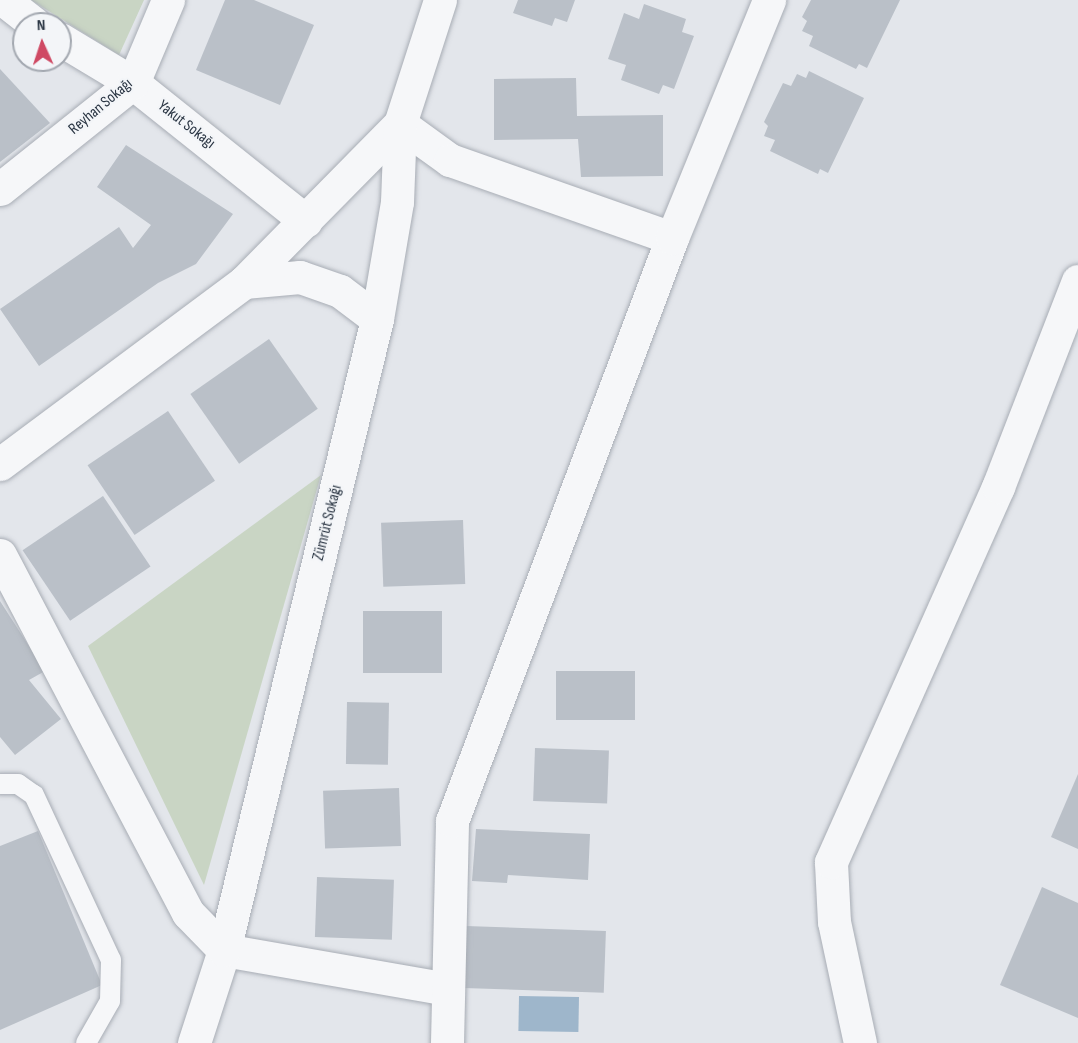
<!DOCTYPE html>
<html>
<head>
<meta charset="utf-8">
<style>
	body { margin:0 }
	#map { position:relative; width:1078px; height:1043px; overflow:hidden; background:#e3e6eb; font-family:"Sofia Sans Condensed",sans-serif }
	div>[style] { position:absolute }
	.green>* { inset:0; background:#c9d5c4 }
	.water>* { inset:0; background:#9eb6cb; transform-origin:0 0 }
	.building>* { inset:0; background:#bac0c8; transform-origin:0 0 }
	.roads { filter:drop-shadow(0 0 2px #a8adb5) drop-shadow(0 0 2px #a8adb5) }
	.service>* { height:20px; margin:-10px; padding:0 10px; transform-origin:10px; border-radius:10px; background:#f6f7f9 }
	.minor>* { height:33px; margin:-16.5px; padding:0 16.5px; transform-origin:16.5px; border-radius:16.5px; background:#f6f7f9 }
	.tertiary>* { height:33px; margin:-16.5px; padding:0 16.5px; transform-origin:16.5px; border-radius:16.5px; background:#f6f7f9 }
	span { translate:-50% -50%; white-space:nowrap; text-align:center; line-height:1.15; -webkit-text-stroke:4.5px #f3f5f8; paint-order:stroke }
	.street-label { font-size:16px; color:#2a3543 }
	.north { position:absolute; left:12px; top:12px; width:60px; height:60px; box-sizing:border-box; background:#f3f5f8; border:2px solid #a3a8b0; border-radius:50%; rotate:357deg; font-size:16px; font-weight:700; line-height:24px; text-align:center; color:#2a3543 }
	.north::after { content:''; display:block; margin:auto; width:21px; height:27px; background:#cf4963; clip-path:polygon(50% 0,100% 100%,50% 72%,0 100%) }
</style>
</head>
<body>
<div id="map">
	<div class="green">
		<div style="clip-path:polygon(31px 0,144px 0,119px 55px)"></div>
		<div style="clip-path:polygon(321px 475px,204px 885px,88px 646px)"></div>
	</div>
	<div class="water">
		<div style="left:519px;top:996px;width:60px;height:35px;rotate:1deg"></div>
	</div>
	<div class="building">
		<div style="clip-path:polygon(225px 0,254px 0,314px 25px,280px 105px,196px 70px)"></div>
		<div style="clip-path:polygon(518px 0,575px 0,567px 22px,555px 18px,552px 26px,513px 13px)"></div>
		<div style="clip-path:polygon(811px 0,900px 0,867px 68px,859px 64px,856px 69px,809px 46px,813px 36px,802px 31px,807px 21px,802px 17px)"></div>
		<div style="clip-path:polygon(644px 4px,686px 19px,682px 32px,694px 36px,674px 89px,663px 85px,659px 94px,621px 80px,626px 65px,608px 59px,624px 13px,639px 19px)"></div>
		<div style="clip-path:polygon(0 69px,50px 123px,0 162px)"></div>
		<div style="clip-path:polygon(809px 71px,864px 98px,828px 173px,820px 169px,818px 174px,770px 151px,775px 140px,764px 136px,768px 126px,764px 122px,783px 83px,791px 86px,797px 74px,806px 78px)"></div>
		<div style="clip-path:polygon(576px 78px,577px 116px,663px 115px,663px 176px,581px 177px,578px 139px,494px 140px,494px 79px)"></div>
		<div style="clip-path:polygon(126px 145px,233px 214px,196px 264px,158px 283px,39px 366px,0 309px,119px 227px,133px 248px,151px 225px,97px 187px)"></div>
		<div style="left:269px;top:339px;width:85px;height:96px;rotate:55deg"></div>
		<div style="left:168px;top:411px;width:84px;height:97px;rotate:56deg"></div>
		<div style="left:103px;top:496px;width:85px;height:97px;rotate:56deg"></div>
		<div style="left:463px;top:520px;width:64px;height:82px;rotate:88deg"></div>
		<div style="clip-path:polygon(0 601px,45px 671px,29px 680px,61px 719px,15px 755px,0 737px)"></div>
		<div style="left:442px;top:611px;width:62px;height:79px;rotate:90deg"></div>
		<div style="left:556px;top:671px;width:79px;height:49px"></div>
		<div style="left:347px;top:702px;width:42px;height:62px;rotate:1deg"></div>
		<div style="left:535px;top:748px;width:74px;height:53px;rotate:2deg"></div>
		<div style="clip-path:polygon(1078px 774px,1078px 849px,1051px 837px)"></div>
		<div style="left:399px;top:788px;width:58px;height:76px;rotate:88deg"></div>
		<div style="clip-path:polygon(476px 829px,590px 834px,588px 880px,508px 875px,507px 883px,472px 881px)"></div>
		<div style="clip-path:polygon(38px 831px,102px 985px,0 1030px,0 846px)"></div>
		<div style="left:317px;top:877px;width:77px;height:60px;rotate:2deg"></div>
		<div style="clip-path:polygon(1042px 887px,1078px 903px,1078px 1018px,1000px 985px)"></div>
		<div style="left:466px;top:926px;width:140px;height:62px;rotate:2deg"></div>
	</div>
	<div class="roads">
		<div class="service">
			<div style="left:0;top:784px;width:18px"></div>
			<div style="left:18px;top:784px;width:19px;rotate:35deg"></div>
			<div style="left:34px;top:795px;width:182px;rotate:65deg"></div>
			<div style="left:111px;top:960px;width:41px;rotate:91.4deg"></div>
			<div style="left:110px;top:1001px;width:48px;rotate:119.7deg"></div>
		</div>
		<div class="minor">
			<div style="left:4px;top:0;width:39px;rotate:38deg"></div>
			<div style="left:60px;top:39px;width:85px;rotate:31.1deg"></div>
			<div style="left:133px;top:83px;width:221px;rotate:38.6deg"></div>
			<div style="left:0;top:189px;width:170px;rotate:-38.6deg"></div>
			<div style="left:133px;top:83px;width:90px;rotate:-67.1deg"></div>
			<div style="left:244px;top:282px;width:56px;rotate:-5.1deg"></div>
			<div style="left:300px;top:277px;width:42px;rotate:19.3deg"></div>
			<div style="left:340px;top:291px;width:46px;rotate:37.1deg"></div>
			<div style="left:0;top:464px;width:304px;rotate:-36.7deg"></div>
			<div style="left:244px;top:282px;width:222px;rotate:-45.4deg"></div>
			<div style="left:400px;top:124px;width:62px;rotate:35.8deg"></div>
			<div style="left:450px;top:160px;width:235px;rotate:19.4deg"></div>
			<div style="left:0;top:555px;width:404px;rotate:62.3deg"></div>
			<div style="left:188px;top:913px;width:52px;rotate:45.8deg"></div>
			<div style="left:224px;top:950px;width:227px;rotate:9.9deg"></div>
			<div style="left:447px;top:1043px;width:222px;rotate:-88.7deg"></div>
			<div style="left:452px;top:821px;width:623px;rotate:-69.33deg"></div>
			<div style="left:672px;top:238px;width:257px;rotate:-67.8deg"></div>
			<div style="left:860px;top:1043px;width:124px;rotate:-102.1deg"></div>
			<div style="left:834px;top:922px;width:60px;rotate:-92.9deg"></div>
			<div style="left:831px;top:862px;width:411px;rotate:-66deg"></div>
			<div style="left:998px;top:487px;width:221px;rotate:-68.8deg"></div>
		</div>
		<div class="tertiary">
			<div style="left:194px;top:1043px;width:98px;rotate:-72.1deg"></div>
			<div style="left:224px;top:950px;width:649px;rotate:-76.37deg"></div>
			<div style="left:377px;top:319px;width:119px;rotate:-80.3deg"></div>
			<div style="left:397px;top:202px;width:78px;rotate:-87.8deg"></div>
			<div style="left:400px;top:124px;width:130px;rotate:-72.1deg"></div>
		</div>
	</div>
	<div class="street-label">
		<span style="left:101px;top:107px;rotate:-40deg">Reyhan Sokağı</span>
		<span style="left:186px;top:125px;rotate:38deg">Yakut Sokağı</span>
		<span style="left:328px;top:523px;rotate:-76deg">Zümrüt Sokağı</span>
	</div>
	<div class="north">N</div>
</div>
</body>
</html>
